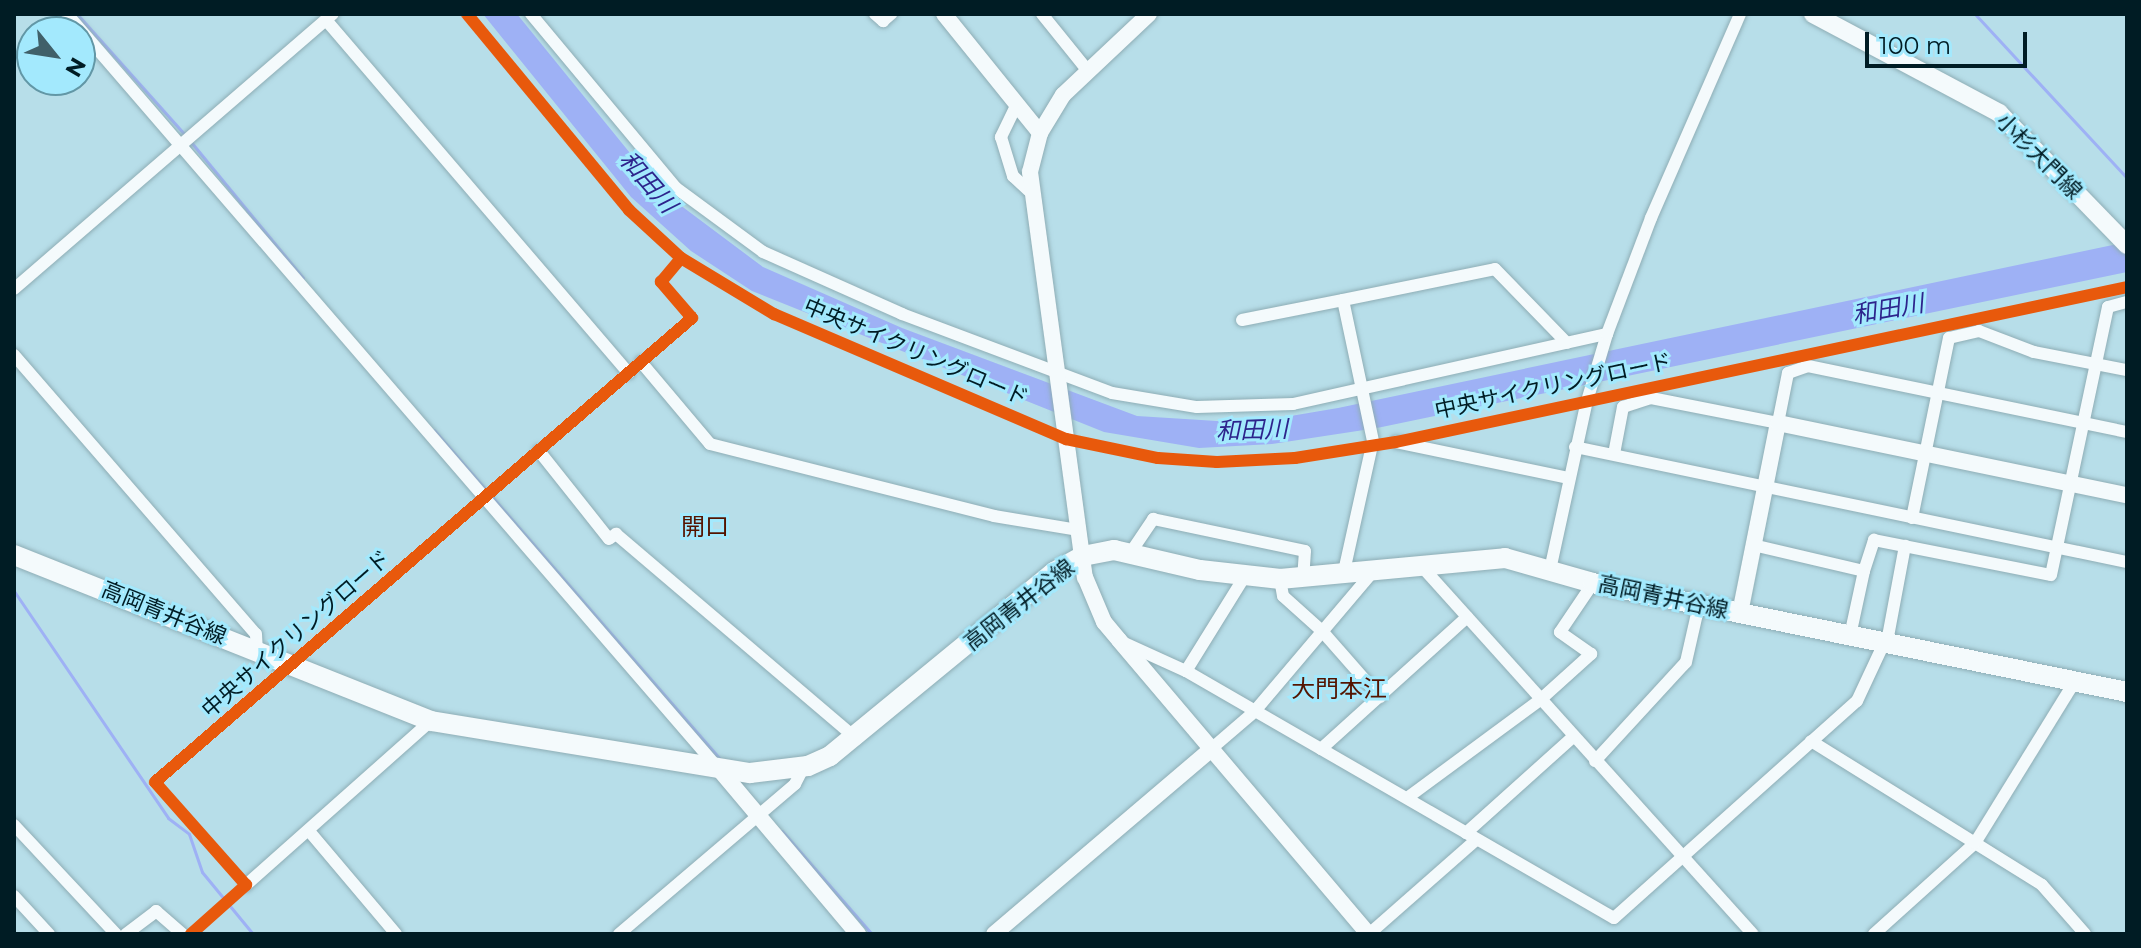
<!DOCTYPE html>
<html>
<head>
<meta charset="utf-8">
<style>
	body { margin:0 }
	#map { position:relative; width:2141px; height:948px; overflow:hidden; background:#b7dee9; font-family:Montserrat,"Noto Sans JP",sans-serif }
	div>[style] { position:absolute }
	.water>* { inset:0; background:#9eb1f5 }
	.stream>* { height:3px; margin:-1.5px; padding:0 1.5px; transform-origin:1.5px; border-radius:1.5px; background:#9eb1f5 }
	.roads { filter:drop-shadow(0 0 2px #8eadb5) drop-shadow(0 0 2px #8eadb5) }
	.minor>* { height:12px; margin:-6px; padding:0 6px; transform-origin:6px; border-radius:6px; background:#f4fafc }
	.tertiary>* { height:16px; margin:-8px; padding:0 8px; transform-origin:8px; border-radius:8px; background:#f4fafc }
	.secondary>* { height:18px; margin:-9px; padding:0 9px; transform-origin:9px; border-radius:9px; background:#f4fafc }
	.primary>* { height:20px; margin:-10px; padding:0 10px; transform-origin:10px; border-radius:10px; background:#f4fafc }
	.cycleway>* { height:12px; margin:-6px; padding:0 6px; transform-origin:6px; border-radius:6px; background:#e8590c }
	span { translate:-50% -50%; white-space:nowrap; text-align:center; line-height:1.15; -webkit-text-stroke:6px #a3e9fd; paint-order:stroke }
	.street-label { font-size:22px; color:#001c24 }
	.water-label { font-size:24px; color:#2d248c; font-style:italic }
	.neighbourhood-label { font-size:24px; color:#541400 }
	.frame { position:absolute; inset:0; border:16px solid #001c24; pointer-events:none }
	.north { position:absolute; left:16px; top:16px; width:80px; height:80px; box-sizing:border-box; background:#a3e9fd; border:2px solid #6297a6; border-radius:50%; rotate:120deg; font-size:22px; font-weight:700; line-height:32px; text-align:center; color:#001c24 }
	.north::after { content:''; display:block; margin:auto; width:28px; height:36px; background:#406069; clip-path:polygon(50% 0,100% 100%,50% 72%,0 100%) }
	.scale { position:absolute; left:1865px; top:32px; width:162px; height:36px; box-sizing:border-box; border:4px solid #001c24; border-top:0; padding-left:10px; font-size:24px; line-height:28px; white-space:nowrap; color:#001c24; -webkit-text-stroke:6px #a3e9fd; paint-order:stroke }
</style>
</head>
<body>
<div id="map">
	<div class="water">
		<div style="clip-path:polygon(483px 14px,517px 14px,660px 190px,763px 267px,902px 328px,1137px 416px,1249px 423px,1338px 408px,2127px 242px,2127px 272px,1377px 428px,1272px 444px,1199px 448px,1104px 432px,752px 291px,691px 251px,631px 197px)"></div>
	</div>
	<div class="stream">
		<div style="left:77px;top:14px;width:164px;rotate:48.2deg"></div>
		<div style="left:1975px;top:14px;width:224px;rotate:47.2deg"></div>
		<div style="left:191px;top:142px;width:176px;rotate:50.5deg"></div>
		<div style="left:434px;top:430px;width:436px;rotate:49deg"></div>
		<div style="left:14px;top:591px;width:274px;rotate:55.8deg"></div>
		<div style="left:168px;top:818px;width:26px;rotate:37deg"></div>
		<div style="left:189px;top:834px;width:40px;rotate:71.1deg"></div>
		<div style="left:202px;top:872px;width:80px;rotate:50.6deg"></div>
		<div style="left:782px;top:831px;width:137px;rotate:48.9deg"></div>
	</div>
	<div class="roads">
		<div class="minor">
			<div style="left:67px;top:14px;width:995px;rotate:49.2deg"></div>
			<div style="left:531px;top:14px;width:226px;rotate:50.2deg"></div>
			<div style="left:676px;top:188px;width:108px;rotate:36.3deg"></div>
			<div style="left:763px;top:252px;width:152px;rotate:24deg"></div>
			<div style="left:902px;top:314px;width:224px;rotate:20.6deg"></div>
			<div style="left:1112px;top:393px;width:86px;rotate:9.4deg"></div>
			<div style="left:1197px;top:407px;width:96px;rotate:-1.8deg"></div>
			<div style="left:1293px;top:404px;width:322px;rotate:-12.6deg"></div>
			<div style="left:875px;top:14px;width:11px;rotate:41deg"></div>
			<div style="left:883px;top:21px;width:11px;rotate:-41deg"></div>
			<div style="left:1042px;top:14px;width:67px;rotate:51.1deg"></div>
			<div style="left:326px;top:20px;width:465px;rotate:49.4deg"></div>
			<div style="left:1017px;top:104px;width:37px;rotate:116deg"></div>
			<div style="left:1001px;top:137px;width:41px;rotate:72.9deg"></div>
			<div style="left:1013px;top:176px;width:21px;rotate:43deg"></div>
			<div style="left:14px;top:289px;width:421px;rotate:-40.8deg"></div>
			<div style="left:1242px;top:320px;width:103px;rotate:-11.2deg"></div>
			<div style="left:14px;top:355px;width:369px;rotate:49.1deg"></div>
			<div style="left:256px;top:634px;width:17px;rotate:87deg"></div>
			<div style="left:641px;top:362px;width:107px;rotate:49.9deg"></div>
			<div style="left:710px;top:444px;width:293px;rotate:14.2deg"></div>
			<div style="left:994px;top:516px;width:86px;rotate:9.4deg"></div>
			<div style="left:1396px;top:442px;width:177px;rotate:11.8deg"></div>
			<div style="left:1575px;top:447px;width:564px;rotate:11.77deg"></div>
			<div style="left:539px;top:451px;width:112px;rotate:51.5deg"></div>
			<div style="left:609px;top:539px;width:9px;rotate:-36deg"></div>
			<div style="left:616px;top:534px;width:316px;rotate:40.4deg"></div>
			<div style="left:1614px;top:454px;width:48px;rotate:-79.2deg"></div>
			<div style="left:1623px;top:407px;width:29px;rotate:-18deg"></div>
			<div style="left:1651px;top:398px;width:129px;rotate:11.1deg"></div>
			<div style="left:1778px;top:423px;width:51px;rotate:-78.7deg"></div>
			<div style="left:1788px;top:373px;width:21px;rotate:-19deg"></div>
			<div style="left:1808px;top:366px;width:326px;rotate:11.7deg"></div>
			<div style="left:1912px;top:518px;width:184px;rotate:-78.4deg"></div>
			<div style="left:1949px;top:338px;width:31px;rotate:-13deg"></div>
			<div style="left:1979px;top:331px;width:59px;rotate:20.9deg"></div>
			<div style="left:2034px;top:352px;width:95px;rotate:11deg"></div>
			<div style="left:1753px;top:545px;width:114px;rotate:13.2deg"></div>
			<div style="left:1864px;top:571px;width:66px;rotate:102.2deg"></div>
			<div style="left:1131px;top:552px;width:40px;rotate:-56deg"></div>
			<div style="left:1153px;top:519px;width:155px;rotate:11.9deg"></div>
			<div style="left:1305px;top:551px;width:28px;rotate:94deg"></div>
			<div style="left:1424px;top:569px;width:491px;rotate:48deg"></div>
			<div style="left:1550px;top:570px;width:173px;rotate:-77.7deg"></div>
			<div style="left:1587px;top:401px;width:70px;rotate:-73.4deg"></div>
			<div style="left:1607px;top:334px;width:124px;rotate:-69.2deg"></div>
			<div style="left:1651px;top:218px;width:223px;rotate:-66.4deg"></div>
			<div style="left:1864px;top:571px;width:33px;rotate:-72deg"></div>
			<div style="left:1874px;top:540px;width:180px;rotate:11.2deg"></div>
			<div style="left:2051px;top:575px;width:274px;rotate:-78deg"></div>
			<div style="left:2108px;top:307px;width:20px;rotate:-15deg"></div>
			<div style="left:1343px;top:576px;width:138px;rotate:-77.5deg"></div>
			<div style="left:1373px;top:441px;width:144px;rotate:-102deg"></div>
			<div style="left:1343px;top:300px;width:155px;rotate:-11.5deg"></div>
			<div style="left:1495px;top:269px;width:103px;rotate:45.8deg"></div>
			<div style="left:1280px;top:579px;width:17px;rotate:80deg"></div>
			<div style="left:1283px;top:596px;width:52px;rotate:41.9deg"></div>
			<div style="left:1322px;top:631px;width:88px;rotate:48.7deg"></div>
			<div style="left:1122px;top:642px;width:70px;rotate:24.4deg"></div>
			<div style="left:1186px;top:671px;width:494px;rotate:30deg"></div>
			<div style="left:1614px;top:918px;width:326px;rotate:-41.8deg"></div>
			<div style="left:1857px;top:701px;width:66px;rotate:-65deg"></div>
			<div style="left:1887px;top:642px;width:98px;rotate:-79.4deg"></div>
			<div style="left:1186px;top:671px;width:112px;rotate:-58.2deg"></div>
			<div style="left:1811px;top:741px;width:272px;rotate:31.9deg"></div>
			<div style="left:2042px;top:885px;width:65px;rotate:48.7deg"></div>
			<div style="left:1211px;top:749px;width:57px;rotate:-40.7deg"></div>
			<div style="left:1254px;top:712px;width:181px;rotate:-49.7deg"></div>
			<div style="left:1321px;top:749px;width:197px;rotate:-42.1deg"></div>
			<div style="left:1595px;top:761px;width:134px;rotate:-47.4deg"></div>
			<div style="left:1686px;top:662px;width:58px;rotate:-77.2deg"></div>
			<div style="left:1407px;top:798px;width:165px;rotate:-36.4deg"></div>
			<div style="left:1540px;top:700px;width:69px;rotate:-42deg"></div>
			<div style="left:1591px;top:654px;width:38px;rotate:-145deg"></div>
			<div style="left:1560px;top:632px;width:59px;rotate:-56deg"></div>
			<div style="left:14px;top:825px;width:149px;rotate:46.9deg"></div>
			<div style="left:309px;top:831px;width:135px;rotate:49.8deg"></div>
			<div style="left:1466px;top:833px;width:144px;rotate:-41.9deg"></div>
			<div style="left:246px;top:885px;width:247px;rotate:-41.6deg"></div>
			<div style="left:14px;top:896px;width:52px;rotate:47.4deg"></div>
			<div style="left:126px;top:934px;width:38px;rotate:-37deg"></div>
			<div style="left:156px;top:911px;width:35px;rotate:41deg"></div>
			<div style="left:619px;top:934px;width:231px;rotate:-40.4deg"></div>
			<div style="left:795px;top:784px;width:20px;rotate:-63deg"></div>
			<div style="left:1369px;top:934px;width:142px;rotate:-41.3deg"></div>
			<div style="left:1874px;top:934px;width:136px;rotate:-42deg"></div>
			<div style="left:1975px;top:843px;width:190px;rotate:-58.3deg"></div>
		</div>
		<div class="tertiary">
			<div style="left:944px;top:14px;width:153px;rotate:51.1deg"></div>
			<div style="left:1149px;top:14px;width:118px;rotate:136.7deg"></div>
			<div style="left:1063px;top:95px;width:44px;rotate:121.2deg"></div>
			<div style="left:1040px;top:133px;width:40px;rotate:104.4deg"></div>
			<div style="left:1030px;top:172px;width:409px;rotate:82.3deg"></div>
			<div style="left:1085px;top:577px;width:49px;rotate:67.1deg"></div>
			<div style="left:1104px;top:622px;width:23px;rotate:50deg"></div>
			<div style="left:1119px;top:640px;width:385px;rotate:49.7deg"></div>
			<div style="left:1740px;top:613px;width:194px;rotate:-78.7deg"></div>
			<div style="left:1778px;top:423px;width:356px;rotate:11.7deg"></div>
			<div style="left:719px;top:769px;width:216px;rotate:49.9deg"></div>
			<div style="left:994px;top:934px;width:285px;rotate:-40.4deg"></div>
		</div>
		<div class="secondary">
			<div style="left:1813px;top:14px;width:211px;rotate:28deg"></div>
			<div style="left:1999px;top:113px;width:184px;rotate:45.9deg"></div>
		</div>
		<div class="primary">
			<div style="left:14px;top:555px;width:449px;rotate:21.7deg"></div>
			<div style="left:431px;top:721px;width:323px;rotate:9.3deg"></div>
			<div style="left:750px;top:773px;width:58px;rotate:-6.9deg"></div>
			<div style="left:808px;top:766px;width:24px;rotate:-24deg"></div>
			<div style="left:830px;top:756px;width:290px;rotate:-39.4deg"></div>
			<div style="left:1054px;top:572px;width:33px;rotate:-29deg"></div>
			<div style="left:1083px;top:556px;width:32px;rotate:-11deg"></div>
			<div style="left:1114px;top:550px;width:88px;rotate:13.1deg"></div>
			<div style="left:1200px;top:570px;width:81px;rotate:6.4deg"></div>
			<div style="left:1280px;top:579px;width:226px;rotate:-5.3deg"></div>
			<div style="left:1505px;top:558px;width:91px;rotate:15.9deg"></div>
			<div style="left:1593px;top:583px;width:545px;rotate:11.54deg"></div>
		</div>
	</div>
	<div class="cycleway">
		<div style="left:467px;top:14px;width:254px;rotate:50.4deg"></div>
		<div style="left:629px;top:210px;width:71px;rotate:42.7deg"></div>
		<div style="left:191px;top:934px;width:74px;rotate:-41.7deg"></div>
		<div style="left:246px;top:885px;width:137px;rotate:-131.5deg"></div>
		<div style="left:155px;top:782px;width:710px;rotate:-40.83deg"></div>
		<div style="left:692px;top:318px;width:48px;rotate:-130.7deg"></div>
		<div style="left:661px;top:282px;width:31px;rotate:-50deg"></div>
		<div style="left:681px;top:258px;width:109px;rotate:31.1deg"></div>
		<div style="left:774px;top:314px;width:318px;rotate:23.2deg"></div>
		<div style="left:1066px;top:439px;width:94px;rotate:11.7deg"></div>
		<div style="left:1158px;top:458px;width:59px;rotate:3.9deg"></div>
		<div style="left:1217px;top:462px;width:78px;rotate:-2.9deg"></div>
		<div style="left:1295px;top:458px;width:102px;rotate:-9deg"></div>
		<div style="left:1396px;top:442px;width:747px;rotate:-11.97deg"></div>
	</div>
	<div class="street-label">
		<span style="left:2039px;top:156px;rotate:45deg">小杉大門線</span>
		<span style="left:916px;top:352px;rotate:23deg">中央サイクリングロード</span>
		<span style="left:1553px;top:386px;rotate:-12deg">中央サイクリングロード</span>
		<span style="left:1663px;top:597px;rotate:12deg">高岡青井谷線</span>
		<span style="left:1019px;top:605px;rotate:-38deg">高岡青井谷線</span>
		<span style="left:164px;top:613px;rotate:22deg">高岡青井谷線</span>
		<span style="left:296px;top:634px;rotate:-41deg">中央サイクリングロード</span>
	</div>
	<div class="water-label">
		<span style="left:648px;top:182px;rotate:49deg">和田川</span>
		<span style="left:1888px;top:309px;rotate:-10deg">和田川</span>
		<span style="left:1252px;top:430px;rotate:-2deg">和田川</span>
	</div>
	<div class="neighbourhood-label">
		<span style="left:705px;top:527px">開口</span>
		<span style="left:1339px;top:689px">大門本江</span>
	</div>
	<div class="frame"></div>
	<div class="north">N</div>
	<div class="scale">100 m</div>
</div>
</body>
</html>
